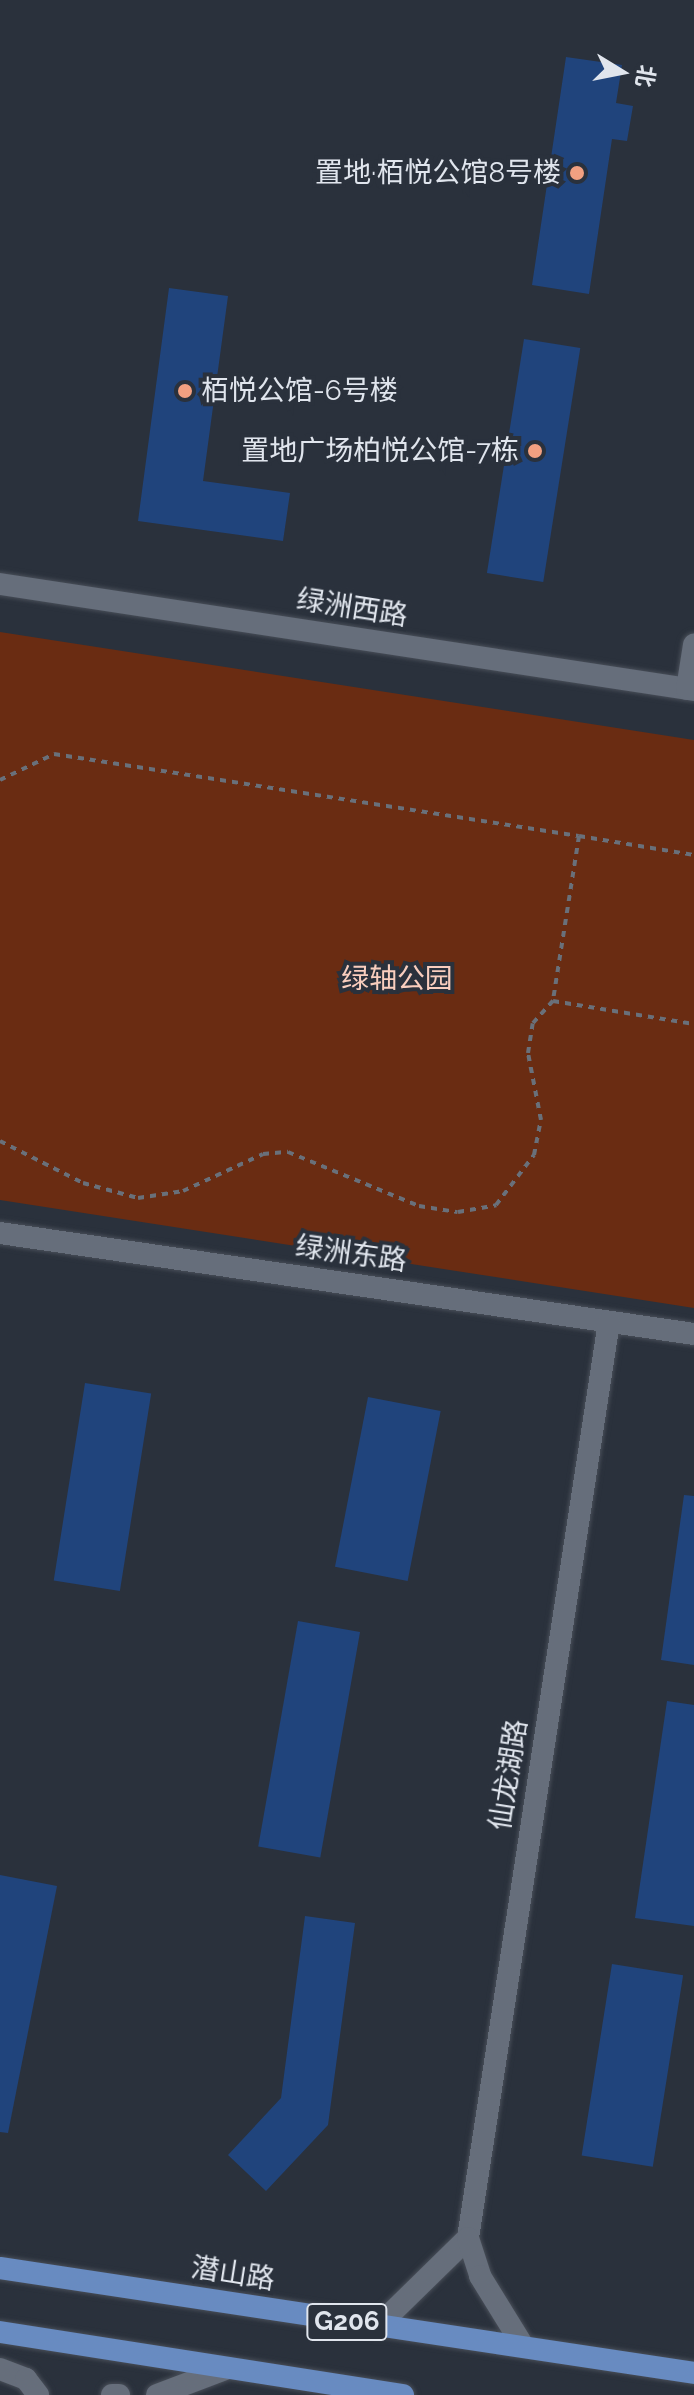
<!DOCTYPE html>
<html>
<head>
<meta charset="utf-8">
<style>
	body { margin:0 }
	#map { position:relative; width:694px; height:2395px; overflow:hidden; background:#2a313c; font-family:Raleway,"Noto Sans SC",sans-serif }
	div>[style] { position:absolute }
	.green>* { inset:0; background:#6a2c12 }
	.building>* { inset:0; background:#20447c; transform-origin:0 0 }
	.path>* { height:4px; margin-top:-2px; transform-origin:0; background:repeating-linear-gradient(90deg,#69707a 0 6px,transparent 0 12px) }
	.roads { filter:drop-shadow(0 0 2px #484e58) drop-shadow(0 0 2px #484e58) }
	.tertiary>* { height:22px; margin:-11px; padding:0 11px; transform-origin:11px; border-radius:11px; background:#666e7b }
	.primary>* { height:22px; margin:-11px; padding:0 11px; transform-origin:11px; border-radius:11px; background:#688bc1 }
	.dots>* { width:22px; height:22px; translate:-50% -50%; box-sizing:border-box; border:4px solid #2a313c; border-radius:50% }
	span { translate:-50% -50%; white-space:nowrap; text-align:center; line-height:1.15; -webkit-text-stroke:8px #2a313c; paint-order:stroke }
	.shield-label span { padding:2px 6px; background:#2a313c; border:2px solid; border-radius:6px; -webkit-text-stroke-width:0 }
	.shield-label { font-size:26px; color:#e0e5ed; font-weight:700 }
	.poi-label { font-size:28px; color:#e0e5ed }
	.right { translate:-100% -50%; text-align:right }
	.left { translate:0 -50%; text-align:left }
	.street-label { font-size:28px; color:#e0e5ed }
	.park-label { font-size:28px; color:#f9cebe }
	.north { position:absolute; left:582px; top:32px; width:80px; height:80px; -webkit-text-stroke:6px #2a313c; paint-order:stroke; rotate:100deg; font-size:22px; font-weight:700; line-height:32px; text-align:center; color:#e0e5ed }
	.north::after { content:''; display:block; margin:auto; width:28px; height:36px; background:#e0e5ed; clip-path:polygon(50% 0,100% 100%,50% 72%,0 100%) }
</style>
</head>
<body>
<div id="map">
	<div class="green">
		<div style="clip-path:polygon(0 632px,694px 740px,694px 1308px,0 1200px)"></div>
	</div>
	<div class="building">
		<div style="clip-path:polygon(566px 57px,622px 65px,616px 103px,633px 106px,627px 141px,612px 139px,589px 294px,532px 285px)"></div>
		<div style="clip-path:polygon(169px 288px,228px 296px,203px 481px,290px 493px,283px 541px,138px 521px)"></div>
		<div style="left:524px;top:339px;width:57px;height:237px;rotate:9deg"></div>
		<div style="left:85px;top:1383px;width:67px;height:200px;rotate:9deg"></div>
		<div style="left:368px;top:1397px;width:74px;height:173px;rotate:11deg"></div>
		<div style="clip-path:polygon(684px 1495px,694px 1496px,694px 1665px,661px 1660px)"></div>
		<div style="left:298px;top:1621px;width:63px;height:229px;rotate:10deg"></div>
		<div style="clip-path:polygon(667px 1701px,694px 1705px,694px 1926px,635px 1918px)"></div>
		<div style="clip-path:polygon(0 1875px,57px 1886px,8px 2133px,0 2132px)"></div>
		<div style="clip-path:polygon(305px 1916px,355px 1923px,328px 2125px,266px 2191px,228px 2155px,281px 2098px)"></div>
		<div style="left:612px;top:1964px;width:72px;height:194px;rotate:9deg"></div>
	</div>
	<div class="path">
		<div style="left:0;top:780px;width:60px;rotate:-25.7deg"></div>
		<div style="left:54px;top:754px;width:531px;rotate:8.88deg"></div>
		<div style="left:579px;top:836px;width:167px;rotate:99deg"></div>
		<div style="left:553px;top:1001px;width:143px;rotate:9.3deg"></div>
		<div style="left:579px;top:836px;width:117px;rotate:9.4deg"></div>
		<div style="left:0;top:1141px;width:93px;rotate:26.8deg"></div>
		<div style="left:83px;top:1183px;width:57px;rotate:15.3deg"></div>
		<div style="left:138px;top:1198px;width:46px;rotate:-8.8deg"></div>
		<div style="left:183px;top:1191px;width:88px;rotate:-24.8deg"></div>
		<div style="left:263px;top:1154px;width:25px;rotate:-5deg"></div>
		<div style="left:288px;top:1152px;width:142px;rotate:22.4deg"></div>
		<div style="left:419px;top:1206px;width:39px;rotate:9deg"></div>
		<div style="left:458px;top:1212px;width:39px;rotate:-10deg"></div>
		<div style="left:496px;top:1205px;width:63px;rotate:-52.8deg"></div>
		<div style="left:534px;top:1155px;width:36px;rotate:-79deg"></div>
		<div style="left:541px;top:1120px;width:68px;rotate:-101deg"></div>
		<div style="left:528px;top:1053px;width:30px;rotate:-81deg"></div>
		<div style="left:533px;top:1023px;width:30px;rotate:-48deg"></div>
	</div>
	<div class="roads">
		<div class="tertiary">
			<div style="left:0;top:584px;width:702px;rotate:8.68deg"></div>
			<div style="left:687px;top:689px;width:45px;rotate:-81deg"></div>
			<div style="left:0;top:1233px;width:701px;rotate:8.28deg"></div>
			<div style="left:468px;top:2238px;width:927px;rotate:-81.25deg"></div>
			<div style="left:377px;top:2327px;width:127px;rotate:-44.4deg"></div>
			<div style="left:468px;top:2238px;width:40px;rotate:72deg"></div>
			<div style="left:480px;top:2276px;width:82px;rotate:58.4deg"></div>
			<div style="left:0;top:2369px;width:28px;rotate:21deg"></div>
			<div style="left:26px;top:2379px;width:20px;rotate:53deg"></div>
			<div style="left:112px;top:2395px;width:7px"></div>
			<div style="left:157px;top:2395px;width:76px;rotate:-20.8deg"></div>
		</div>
		<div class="primary">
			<div style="left:0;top:2268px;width:702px;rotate:8.6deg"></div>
			<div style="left:0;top:2332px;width:408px;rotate:8.9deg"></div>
		</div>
	</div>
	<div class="dots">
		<div style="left:577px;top:173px;background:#f2a081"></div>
		<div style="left:185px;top:391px;background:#f2a081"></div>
		<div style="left:535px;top:451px;background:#f2a081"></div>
	</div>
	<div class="shield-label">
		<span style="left:347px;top:2322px">G206</span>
	</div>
	<div class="poi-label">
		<span class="right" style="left:561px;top:173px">置地·栢悦公馆8号楼</span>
		<span class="left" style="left:201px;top:391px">栢悦公馆-6号楼</span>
		<span class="right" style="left:519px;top:451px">置地广场柏悦公馆-7栋</span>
	</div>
	<div class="street-label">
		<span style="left:352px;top:608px;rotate:9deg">绿洲西路</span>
		<span style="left:351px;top:1254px;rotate:8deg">绿洲东路</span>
		<span style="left:509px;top:1775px;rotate:-81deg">仙龙湖路</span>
		<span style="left:233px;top:2274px;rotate:9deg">潜山路</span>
	</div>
	<div class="park-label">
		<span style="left:397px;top:979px">绿轴公园</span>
	</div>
	<div class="north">北</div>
</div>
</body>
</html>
